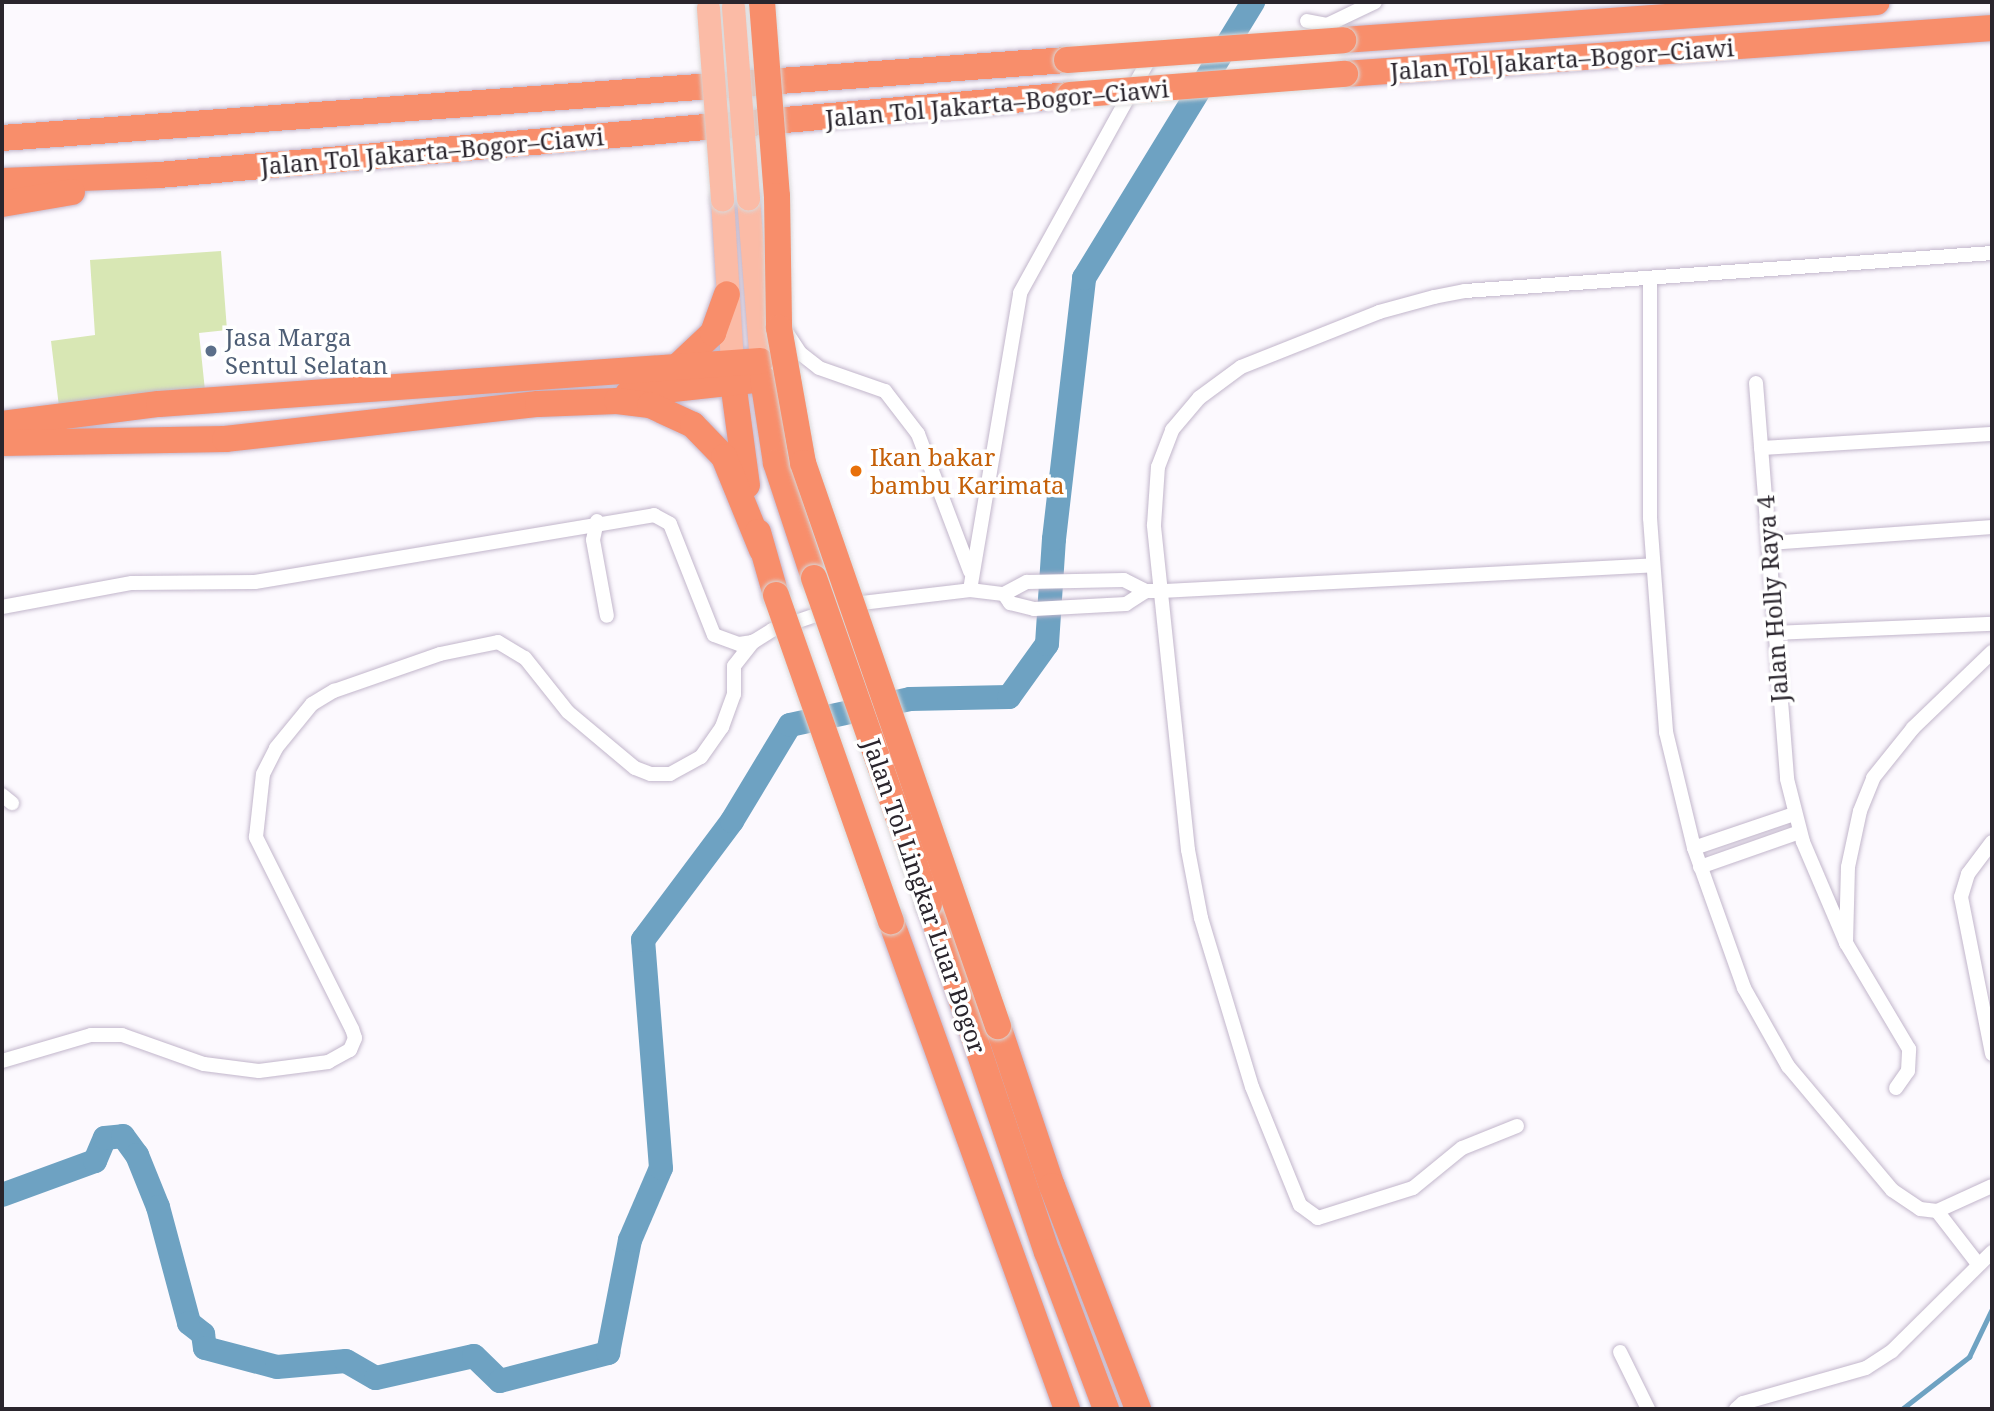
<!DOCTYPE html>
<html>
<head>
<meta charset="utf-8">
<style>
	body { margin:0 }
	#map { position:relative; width:1994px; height:1411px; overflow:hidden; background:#fcf9fe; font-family:"Noto Serif",serif }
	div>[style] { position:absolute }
	.green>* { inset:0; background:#d8e7b4 }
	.stream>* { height:4.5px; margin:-2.25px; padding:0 2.25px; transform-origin:2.25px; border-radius:2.25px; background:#6ea2c2 }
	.river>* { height:24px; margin:-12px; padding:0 12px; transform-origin:12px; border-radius:12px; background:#6ea2c2 }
	.roads { filter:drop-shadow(0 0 2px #c2b6cb) drop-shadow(0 0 2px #c2b6cb) }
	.minor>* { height:14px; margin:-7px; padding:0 7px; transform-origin:7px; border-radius:7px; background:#fff }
	.primary>* { height:23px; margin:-11.5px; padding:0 11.5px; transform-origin:11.5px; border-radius:11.5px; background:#fbbba6 }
	.motorway>* { height:26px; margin:-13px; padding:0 13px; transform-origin:13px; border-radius:13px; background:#f88e6b }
	.bridges { filter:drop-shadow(0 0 2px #d9d8d9) drop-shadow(0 0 2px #d9d8d9) }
	.primary-bridge>* { height:23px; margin:-11.5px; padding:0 11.5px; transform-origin:11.5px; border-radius:11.5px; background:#fbbba6 }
	.motorway-bridge>* { height:26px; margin:-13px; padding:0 13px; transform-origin:13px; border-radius:13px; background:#f88e6b }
	.dots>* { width:19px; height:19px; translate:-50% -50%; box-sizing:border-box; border:4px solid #fff; border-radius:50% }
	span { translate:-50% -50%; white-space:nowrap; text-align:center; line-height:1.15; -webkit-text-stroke:7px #fff; paint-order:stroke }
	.street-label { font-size:24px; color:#2a252d }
	.service-label { font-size:24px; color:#4e5e75 }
	.left { translate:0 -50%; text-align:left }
	.food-label { font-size:24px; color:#c56008 }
	.frame { position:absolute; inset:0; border:4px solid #2a252d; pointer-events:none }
</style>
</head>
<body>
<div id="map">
	<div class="green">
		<div style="clip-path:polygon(221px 251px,227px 330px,199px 333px,206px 400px,60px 415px,51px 341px,95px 335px,90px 260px)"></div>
	</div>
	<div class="stream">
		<div style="left:1902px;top:1409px;width:85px;rotate:-37.8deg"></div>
		<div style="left:1969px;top:1357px;width:53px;rotate:-64.4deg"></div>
	</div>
	<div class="river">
		<div style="left:2px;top:1195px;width:99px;rotate:-20.1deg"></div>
		<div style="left:95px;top:1161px;width:25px;rotate:-67deg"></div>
		<div style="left:105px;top:1138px;width:18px;rotate:-6deg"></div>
		<div style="left:123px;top:1136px;width:24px;rotate:54deg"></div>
		<div style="left:137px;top:1155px;width:56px;rotate:68deg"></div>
		<div style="left:158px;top:1207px;width:120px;rotate:75deg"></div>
		<div style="left:189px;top:1323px;width:18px;rotate:38deg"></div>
		<div style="left:203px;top:1334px;width:14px;rotate:82deg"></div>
		<div style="left:205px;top:1348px;width:74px;rotate:14.8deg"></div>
		<div style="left:277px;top:1367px;width:69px;rotate:-5deg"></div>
		<div style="left:346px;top:1361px;width:34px;rotate:30deg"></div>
		<div style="left:376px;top:1378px;width:100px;rotate:-12.7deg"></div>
		<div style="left:474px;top:1356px;width:36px;rotate:44deg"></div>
		<div style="left:500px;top:1381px;width:112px;rotate:-14.5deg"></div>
		<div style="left:608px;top:1353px;width:115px;rotate:-79deg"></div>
		<div style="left:630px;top:1240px;width:78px;rotate:-66.7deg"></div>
		<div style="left:661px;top:1168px;width:229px;rotate:-94.5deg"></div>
		<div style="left:643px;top:940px;width:149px;rotate:-53.2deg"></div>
		<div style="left:732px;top:821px;width:112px;rotate:-58.9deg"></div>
		<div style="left:790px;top:725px;width:123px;rotate:-12.2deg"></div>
		<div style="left:910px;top:699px;width:99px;rotate:-1.2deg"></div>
		<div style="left:1009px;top:697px;width:65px;rotate:-54.4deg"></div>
		<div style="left:1047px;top:644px;width:105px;rotate:-86.2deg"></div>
		<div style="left:1054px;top:539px;width:263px;rotate:-83.4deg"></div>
		<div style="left:1084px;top:278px;width:324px;rotate:-58.5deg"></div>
	</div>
	<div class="roads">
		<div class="minor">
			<div style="left:1307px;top:21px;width:20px;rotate:11deg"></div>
			<div style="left:1327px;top:25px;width:53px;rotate:-25.6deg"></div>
			<div style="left:1650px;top:280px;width:238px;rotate:90deg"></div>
			<div style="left:1650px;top:518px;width:215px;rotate:85.7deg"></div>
			<div style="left:1666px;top:732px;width:119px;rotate:76.4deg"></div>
			<div style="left:1694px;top:848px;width:149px;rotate:70.3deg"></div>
			<div style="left:1744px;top:988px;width:90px;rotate:60.6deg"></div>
			<div style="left:1788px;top:1066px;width:162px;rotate:50deg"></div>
			<div style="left:1892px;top:1190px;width:34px;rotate:34deg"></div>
			<div style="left:1920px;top:1209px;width:17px;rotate:7deg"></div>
			<div style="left:1937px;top:1211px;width:60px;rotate:-24.4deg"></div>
			<div style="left:787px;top:333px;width:24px;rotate:57deg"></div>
			<div style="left:800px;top:353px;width:24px;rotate:38deg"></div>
			<div style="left:819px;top:368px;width:70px;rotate:19.2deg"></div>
			<div style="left:885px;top:391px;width:54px;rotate:52.5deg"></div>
			<div style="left:918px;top:434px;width:147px;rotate:69.2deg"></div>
			<div style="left:1756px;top:383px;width:397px;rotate:85.5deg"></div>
			<div style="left:1787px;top:779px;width:65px;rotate:75.7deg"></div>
			<div style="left:1803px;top:842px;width:110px;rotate:66.9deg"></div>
			<div style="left:1761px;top:448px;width:231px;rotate:-3.5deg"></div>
			<div style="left:597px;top:521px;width:19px;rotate:102deg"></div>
			<div style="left:593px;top:540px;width:77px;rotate:79.6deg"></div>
			<div style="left:1769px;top:543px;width:224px;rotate:-4.1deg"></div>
			<div style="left:970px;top:590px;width:301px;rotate:-80.4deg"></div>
			<div style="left:1020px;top:293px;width:267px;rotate:-61.1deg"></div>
			<div style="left:1149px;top:59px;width:7px;rotate:-90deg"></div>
			<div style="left:1004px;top:594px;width:11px;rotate:56deg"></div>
			<div style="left:1010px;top:603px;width:25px;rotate:14deg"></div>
			<div style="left:1034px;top:609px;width:92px;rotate:-3.1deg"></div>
			<div style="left:1126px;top:604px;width:24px;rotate:-33deg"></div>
			<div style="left:2px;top:607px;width:132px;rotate:-10.5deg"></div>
			<div style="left:132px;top:583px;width:123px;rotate:-0.5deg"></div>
			<div style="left:255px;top:582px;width:405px;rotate:-9.5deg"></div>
			<div style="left:654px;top:515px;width:18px;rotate:29deg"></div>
			<div style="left:670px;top:524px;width:119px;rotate:68.4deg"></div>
			<div style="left:714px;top:635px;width:27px;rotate:20deg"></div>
			<div style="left:739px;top:644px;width:14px;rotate:-8deg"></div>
			<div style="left:1774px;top:633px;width:218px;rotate:-2.4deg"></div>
			<div style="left:2px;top:795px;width:13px;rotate:39deg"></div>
			<div style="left:1992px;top:842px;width:40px;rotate:127deg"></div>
			<div style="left:1968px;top:874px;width:24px;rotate:107deg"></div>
			<div style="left:1961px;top:897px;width:160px;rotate:78.8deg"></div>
			<div style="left:1694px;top:848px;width:106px;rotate:-18.8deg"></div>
			<div style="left:1700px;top:867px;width:106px;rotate:-19.3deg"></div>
			<div style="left:2px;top:1061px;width:93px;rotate:-16.3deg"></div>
			<div style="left:91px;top:1035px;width:31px"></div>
			<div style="left:122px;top:1035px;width:87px;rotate:19.5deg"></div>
			<div style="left:204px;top:1064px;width:55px;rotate:7.3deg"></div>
			<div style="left:259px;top:1071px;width:70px;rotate:-7.4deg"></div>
			<div style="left:328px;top:1062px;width:25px;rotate:-29deg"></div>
			<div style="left:350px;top:1050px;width:13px;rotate:-67deg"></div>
			<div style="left:355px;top:1038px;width:9px;rotate:-108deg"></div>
			<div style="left:352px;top:1029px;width:215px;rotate:-116.6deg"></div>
			<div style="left:256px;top:837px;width:63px;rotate:-83.7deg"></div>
			<div style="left:263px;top:774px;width:29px;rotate:-63deg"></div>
			<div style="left:276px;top:748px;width:57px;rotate:-50.7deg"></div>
			<div style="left:312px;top:704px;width:26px;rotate:-31deg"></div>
			<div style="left:334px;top:691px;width:112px;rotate:-19.2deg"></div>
			<div style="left:440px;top:654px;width:59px;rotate:-11.7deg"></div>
			<div style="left:498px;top:642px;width:31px;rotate:31deg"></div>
			<div style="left:525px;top:658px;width:69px;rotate:51.5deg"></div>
			<div style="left:568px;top:712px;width:87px;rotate:39.9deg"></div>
			<div style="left:635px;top:768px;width:17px;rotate:21deg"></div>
			<div style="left:651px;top:774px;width:19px"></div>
			<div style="left:670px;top:774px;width:35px;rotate:-29deg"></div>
			<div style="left:701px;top:757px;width:37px;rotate:-55deg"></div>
			<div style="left:722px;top:727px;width:35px;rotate:-70deg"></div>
			<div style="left:734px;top:694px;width:28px;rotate:-90deg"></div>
			<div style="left:734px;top:666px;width:31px;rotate:-52deg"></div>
			<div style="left:753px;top:642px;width:22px;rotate:-32deg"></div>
			<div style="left:772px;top:630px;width:77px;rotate:-18.9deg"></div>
			<div style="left:845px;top:605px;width:126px;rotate:-6.8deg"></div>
			<div style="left:970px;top:590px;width:34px;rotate:7deg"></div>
			<div style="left:1004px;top:594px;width:26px;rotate:-28deg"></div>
			<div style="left:1027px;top:582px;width:97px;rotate:-1.2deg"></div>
			<div style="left:1124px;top:580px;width:25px;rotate:27deg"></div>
			<div style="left:1146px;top:591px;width:17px"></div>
			<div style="left:1163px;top:591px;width:490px;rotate:-3deg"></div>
			<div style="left:1896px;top:1088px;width:21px;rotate:-55deg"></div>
			<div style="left:1908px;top:1071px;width:22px;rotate:-87deg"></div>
			<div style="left:1909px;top:1049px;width:123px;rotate:-120.7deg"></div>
			<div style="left:1846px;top:943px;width:76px;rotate:-88.5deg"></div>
			<div style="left:1848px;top:867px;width:57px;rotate:-77.9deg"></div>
			<div style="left:1860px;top:811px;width:35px;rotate:-68deg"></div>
			<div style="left:1873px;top:778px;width:64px;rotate:-51.3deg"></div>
			<div style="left:1913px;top:728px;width:110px;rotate:-43.9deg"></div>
			<div style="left:1517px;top:1126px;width:59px;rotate:158.2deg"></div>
			<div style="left:1462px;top:1148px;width:63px;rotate:140.8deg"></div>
			<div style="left:1413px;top:1188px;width:100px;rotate:162.5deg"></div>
			<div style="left:1318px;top:1218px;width:22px;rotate:-144deg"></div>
			<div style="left:1300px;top:1205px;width:127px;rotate:-112.1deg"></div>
			<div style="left:1252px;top:1087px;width:177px;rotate:-106.8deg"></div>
			<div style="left:1201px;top:918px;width:69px;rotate:-100.8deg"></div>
			<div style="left:1188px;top:850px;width:327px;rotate:-96deg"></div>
			<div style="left:1154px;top:525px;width:58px;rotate:-86.1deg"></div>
			<div style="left:1158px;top:467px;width:40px;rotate:-69deg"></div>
			<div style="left:1172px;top:430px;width:42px;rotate:-49.8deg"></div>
			<div style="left:1199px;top:398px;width:52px;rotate:-36.4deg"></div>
			<div style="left:1241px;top:367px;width:149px;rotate:-21.7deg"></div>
			<div style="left:1379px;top:312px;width:57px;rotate:-15.3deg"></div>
			<div style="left:1434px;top:297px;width:32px;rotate:-11deg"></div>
			<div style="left:1465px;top:291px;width:528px;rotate:-4.12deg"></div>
			<div style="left:1937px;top:1211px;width:67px;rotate:52.3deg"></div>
			<div style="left:1620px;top:1352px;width:64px;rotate:63.8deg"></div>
			<div style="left:1736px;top:1409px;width:9px;rotate:-41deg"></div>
			<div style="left:1743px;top:1403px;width:128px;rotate:-15.9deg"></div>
			<div style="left:1866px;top:1368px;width:31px;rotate:-33deg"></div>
			<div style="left:1892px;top:1351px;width:141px;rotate:-44.7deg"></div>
		</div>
		<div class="primary">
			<div style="left:748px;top:198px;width:180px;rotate:85.5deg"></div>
			<div style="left:722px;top:199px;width:180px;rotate:86.5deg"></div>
		</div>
		<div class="motorway">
			<div style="left:1343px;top:40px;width:535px;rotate:-4.07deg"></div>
			<div style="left:1345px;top:74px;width:649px;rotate:-4.07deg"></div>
			<div style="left:2px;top:138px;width:1068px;rotate:-4.19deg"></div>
			<div style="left:2px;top:181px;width:157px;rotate:-2.2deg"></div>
			<div style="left:159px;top:175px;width:915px;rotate:-5.02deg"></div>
			<div style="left:2px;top:204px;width:71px;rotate:-9.7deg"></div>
			<div style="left:679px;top:365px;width:47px;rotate:-43.3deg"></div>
			<div style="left:713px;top:333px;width:41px;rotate:-70.3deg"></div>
			<div style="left:733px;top:382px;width:104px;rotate:82.3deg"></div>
			<div style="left:628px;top:394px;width:136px;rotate:-6.3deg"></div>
			<div style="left:763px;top:379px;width:85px;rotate:81.2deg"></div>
			<div style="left:776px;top:463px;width:121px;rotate:71.7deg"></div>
			<div style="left:2px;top:424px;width:158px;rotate:-7.3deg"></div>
			<div style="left:159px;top:404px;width:603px;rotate:-4.09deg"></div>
			<div style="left:2px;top:443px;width:223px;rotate:-1deg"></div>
			<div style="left:225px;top:439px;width:315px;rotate:-6.4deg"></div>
			<div style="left:538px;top:404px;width:79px;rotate:-2.2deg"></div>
			<div style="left:617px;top:401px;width:33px;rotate:7deg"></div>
			<div style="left:650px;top:405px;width:47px;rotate:24.9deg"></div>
			<div style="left:693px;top:425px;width:45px;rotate:45.9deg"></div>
			<div style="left:724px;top:457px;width:100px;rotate:67.8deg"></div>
			<div style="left:758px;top:532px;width:66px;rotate:74.1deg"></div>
			<div style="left:929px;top:904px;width:367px;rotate:71.3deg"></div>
			<div style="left:1047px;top:1252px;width:168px;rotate:69.4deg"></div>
			<div style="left:891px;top:921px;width:519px;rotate:70.17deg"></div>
			<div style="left:998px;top:1026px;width:169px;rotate:71.4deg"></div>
			<div style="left:1052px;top:1186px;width:239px;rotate:68.9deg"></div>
		</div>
	</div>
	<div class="bridges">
		<div class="primary-bridge">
			<div style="left:733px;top:7px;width:192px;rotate:85.5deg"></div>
			<div style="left:708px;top:8px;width:192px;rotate:85.8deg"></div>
		</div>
		<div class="motorway-bridge">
			<div style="left:762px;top:2px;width:195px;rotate:85.6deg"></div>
			<div style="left:777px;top:196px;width:132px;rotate:89.1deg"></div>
			<div style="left:779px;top:328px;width:137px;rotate:79.9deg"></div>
			<div style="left:803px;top:463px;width:596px;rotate:70.9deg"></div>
			<div style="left:1067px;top:60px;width:277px;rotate:-4.1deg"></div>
			<div style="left:1070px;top:95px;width:276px;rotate:-4.4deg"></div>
			<div style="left:814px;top:578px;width:346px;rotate:70.6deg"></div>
			<div style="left:776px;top:595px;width:346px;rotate:70.6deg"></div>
		</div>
	</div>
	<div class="dots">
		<div style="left:211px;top:351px;background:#5c6f8a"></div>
		<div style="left:856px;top:471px;background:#e8710a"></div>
	</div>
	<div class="street-label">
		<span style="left:1562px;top:59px;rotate:-4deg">Jalan Tol Jakarta–Bogor–Ciawi</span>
		<span style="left:997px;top:103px;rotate:-5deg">Jalan Tol Jakarta–Bogor–Ciawi</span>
		<span style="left:432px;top:151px;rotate:-5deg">Jalan Tol Jakarta–Bogor–Ciawi</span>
		<span style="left:1772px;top:599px;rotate:-94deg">Jalan Holly Raya 4</span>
		<span style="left:925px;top:896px;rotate:71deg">Jalan Tol Lingkar Luar Bogor</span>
	</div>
	<div class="service-label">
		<span class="left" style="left:225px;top:351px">Jasa Marga<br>Sentul Selatan</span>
	</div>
	<div class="food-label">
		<span class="left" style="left:870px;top:471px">Ikan bakar<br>bambu Karimata</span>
	</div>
	<div class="frame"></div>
</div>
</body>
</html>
